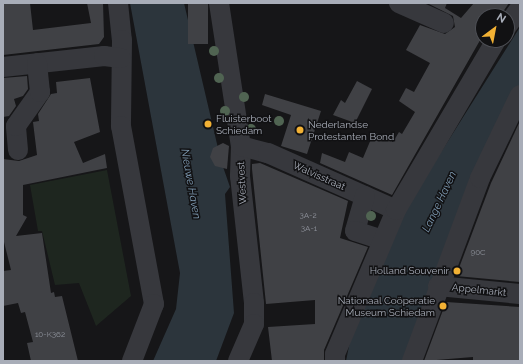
<!DOCTYPE html>
<html>
<head>
<meta charset="utf-8">
<style>
	body { margin:0 }
	#map { position:relative; width:523px; height:364px; overflow:hidden; background:#161618; font-family:Raleway,sans-serif }
	div>[style] { position:absolute }
	.green>* { inset:0; background:#1e261f }
	.water>* { inset:0; background:#2c353c }
	.building>* { inset:0; background:#404145; transform-origin:0 0 }
	.minor>* { height:20px; margin:-10px; padding:0 10px; transform-origin:10px; border-radius:10px; background:#37383d }
	.trees>* { width:10px; height:10px; margin:-5px; border-radius:50%; background:#506452 }
	.dots>* { width:11px; height:11px; translate:-50% -50%; box-sizing:border-box; border:2px solid #111113; border-radius:50% }
	span { translate:-50% -50%; white-space:nowrap; text-align:center; line-height:1.15; -webkit-text-stroke:3px #111113; paint-order:stroke }
	.number-label { font-size:8px; color:#8e929b }
	.number-label span { -webkit-text-stroke-width:0 }
	.poi-label { font-size:10px; color:#a8adb8 }
	.left { translate:0 -50%; text-align:left }
	.right { translate:-100% -50%; text-align:right }
	.street-label { font-size:10px; color:#a8adb8 }
	.water-label { font-size:11px; color:#7f9bb3; font-style:italic }
	.frame { position:absolute; inset:0; border:4px solid #a8adb8; pointer-events:none }
	.north { position:absolute; left:475px; top:8px; width:40px; height:40px; box-sizing:border-box; background:#111113; border:1px solid #4d4f55; border-radius:50%; rotate:32deg; font-size:11px; font-weight:700; line-height:16px; text-align:center; color:#a8adb8 }
	.north::after { content:''; display:block; margin:auto; width:14px; height:18px; background:#f2b134; clip-path:polygon(50% 0,100% 100%,50% 72%,0 100%) }
</style>
</head>
<body>
<div id="map">
	<div class="green">
		<div style="clip-path:polygon(107px 170px,131px 296px,96px 326px,79px 283px,55px 285px,42px 231px,38px 231px,30px 185px)"></div>
	</div>
	<div class="water">
		<div style="clip-path:polygon(130px 3px,184px 3px,221px 161px,230px 187px,225px 194px,234px 313px,216px 361px,153px 361px,176px 309px,180px 273px)"></div>
		<div style="clip-path:polygon(520px 27px,520px 84px,483px 162px,404px 361px,346px 361px,351px 336px,409px 203px)"></div>
	</div>
	<div class="building">
		<div style="clip-path:polygon(3px 3px,30px 3px,33px 30px,91px 23px,87px 3px,103px 3px,104px 37px,99px 44px,3px 55px)"></div>
		<div style="left:188px;top:3px;width:20px;height:41px"></div>
		<div style="clip-path:polygon(427px 3px,447px 3px,445px 8px,461px 18px,474px 3px,509px 3px,500px 16px,483px 16px,483px 35px,392px 195px,320px 163px,322px 153px,345px 162px,349px 152px,363px 158px,374px 132px,393px 142px,399px 132px,402px 134px,415px 112px,399px 101px,406px 88px,414px 92px,430px 63px,406px 50px,420px 25px,445px 34px,455px 27px,453px 16px)"></div>
		<div style="clip-path:polygon(27px 76px,28px 89px,23px 96px,14px 99px,16px 106px,9px 116px,3px 117px,3px 78px)"></div>
		<div style="clip-path:polygon(90px 78px,100px 132px,74px 142px,83px 163px,105px 154px,107px 168px,23px 185px,23px 215px,27px 217px,16px 236px,42px 233px,51px 293px,54px 292px,55px 297px,62px 296px,78px 361px,31px 361px,27px 343px,33px 342px,25px 312px,21px 313px,18px 303px,3px 306px,3px 271px,11px 270px,3px 238px,3px 159px,19px 161px,37px 155px,33px 122px,39px 121px,38px 114px,51px 94px,57px 93px,56px 82px)"></div>
		<div style="clip-path:polygon(357px 81px,372px 89px,355px 123px,333px 115px,341px 100px,345px 103px)"></div>
		<div style="clip-path:polygon(265px 94px,321px 111px,307px 154px,281px 146px,291px 115px,262px 105px)"></div>
		<div style="clip-path:polygon(520px 121px,520px 282px,456px 276px,491px 183px)"></div>
		<div style="clip-path:polygon(223px 143px,229px 146px,227px 169px,215px 166px,210px 157px,213px 148px)"></div>
		<div style="clip-path:polygon(260px 163px,348px 201px,340px 238px,368px 247px,324px 350px,324px 361px,272px 361px,268px 327px,315px 324px,315px 300px,266px 304px,252px 169px,252px 164px)"></div>
		<div style="clip-path:polygon(446px 302px,520px 307px,520px 361px,473px 361px,473px 357px,424px 361px)"></div>
	</div>
	<div class="minor">
		<div style="left:118px;top:3px;width:37px;rotate:84deg"></div>
		<div style="left:122px;top:40px;width:86px;rotate:90.7deg"></div>
		<div style="left:121px;top:126px;width:181px;rotate:79.5deg"></div>
		<div style="left:154px;top:304px;width:61px;rotate:111.1deg"></div>
		<div style="left:219px;top:3px;width:145px;rotate:81.3deg"></div>
		<div style="left:241px;top:146px;width:30px;rotate:92deg"></div>
		<div style="left:240px;top:176px;width:128px;rotate:83.7deg"></div>
		<div style="left:254px;top:303px;width:21px;rotate:90deg"></div>
		<div style="left:254px;top:324px;width:40px;rotate:113.4deg"></div>
		<div style="left:399px;top:3px;width:49px;rotate:24deg"></div>
		<div style="left:507px;top:26px;width:22px;rotate:-54deg"></div>
		<div style="left:3px;top:67px;width:102px;rotate:-6.2deg"></div>
		<div style="left:104px;top:56px;width:17px;rotate:7deg"></div>
		<div style="left:241px;top:146px;width:28px;rotate:15deg"></div>
		<div style="left:268px;top:153px;width:140px;rotate:24deg"></div>
		<div style="left:18px;top:150px;width:24px;rotate:-95deg"></div>
		<div style="left:16px;top:126px;width:42px;rotate:-54.8deg"></div>
		<div style="left:40px;top:92px;width:29px;rotate:-96deg"></div>
		<div style="left:365px;top:196px;width:36px;rotate:106deg"></div>
		<div style="left:355px;top:231px;width:29px;rotate:18deg"></div>
		<div style="left:438px;top:286px;width:82px;rotate:5.6deg"></div>
		<div style="left:335px;top:361px;width:7px;rotate:-90deg"></div>
		<div style="left:335px;top:354px;width:156px;rotate:-67deg"></div>
		<div style="left:396px;top:210px;width:197px;rotate:-59.5deg"></div>
		<div style="left:412px;top:361px;width:195px;rotate:-69.6deg"></div>
		<div style="left:480px;top:178px;width:92px;rotate:-64.3deg"></div>
	</div>
	<div class="trees">
		<div style="left:214px;top:51px"></div>
		<div style="left:219px;top:78px"></div>
		<div style="left:244px;top:97px"></div>
		<div style="left:225px;top:111px"></div>
		<div style="left:279px;top:121px"></div>
		<div style="left:251px;top:129px"></div>
		<div style="left:371px;top:216px"></div>
	</div>
	<div class="dots">
		<div style="left:208px;top:124px;background:#f2b134"></div>
		<div style="left:300px;top:130px;background:#f2b134"></div>
		<div style="left:457px;top:271px;background:#f2b134"></div>
		<div style="left:443px;top:306px;background:#f2b134"></div>
	</div>
	<div class="number-label">
		<span style="left:308px;top:216px">3A-2</span>
		<span style="left:309px;top:229px">3A-1</span>
		<span style="left:478px;top:253px">90C</span>
		<span style="left:50px;top:335px">10-K362</span>
	</div>
	<div class="poi-label">
		<span class="left" style="left:216px;top:124px">Fluisterboot<br>Schiedam</span>
		<span class="left" style="left:308px;top:130px">Nederlandse<br>Protestanten Bond</span>
		<span class="right" style="left:449px;top:271px">Holland Souvenir</span>
		<span class="right" style="left:435px;top:306px">Nationaal Coöperatie<br>Museum Schiedam</span>
	</div>
	<div class="street-label">
		<span style="left:319px;top:176px;rotate:24deg">Walvisstraat</span>
		<span style="left:242px;top:183px;rotate:-93deg">Westvest</span>
		<span style="left:479px;top:290px;rotate:6deg">Appelmarkt</span>
	</div>
	<div class="water-label">
		<span style="left:190px;top:184px;rotate:80deg">Nieuwe Haven</span>
		<span style="left:440px;top:202px;rotate:-65deg">Lange Haven</span>
	</div>
	<div class="frame"></div>
	<div class="north">N</div>
</div>
</body>
</html>
